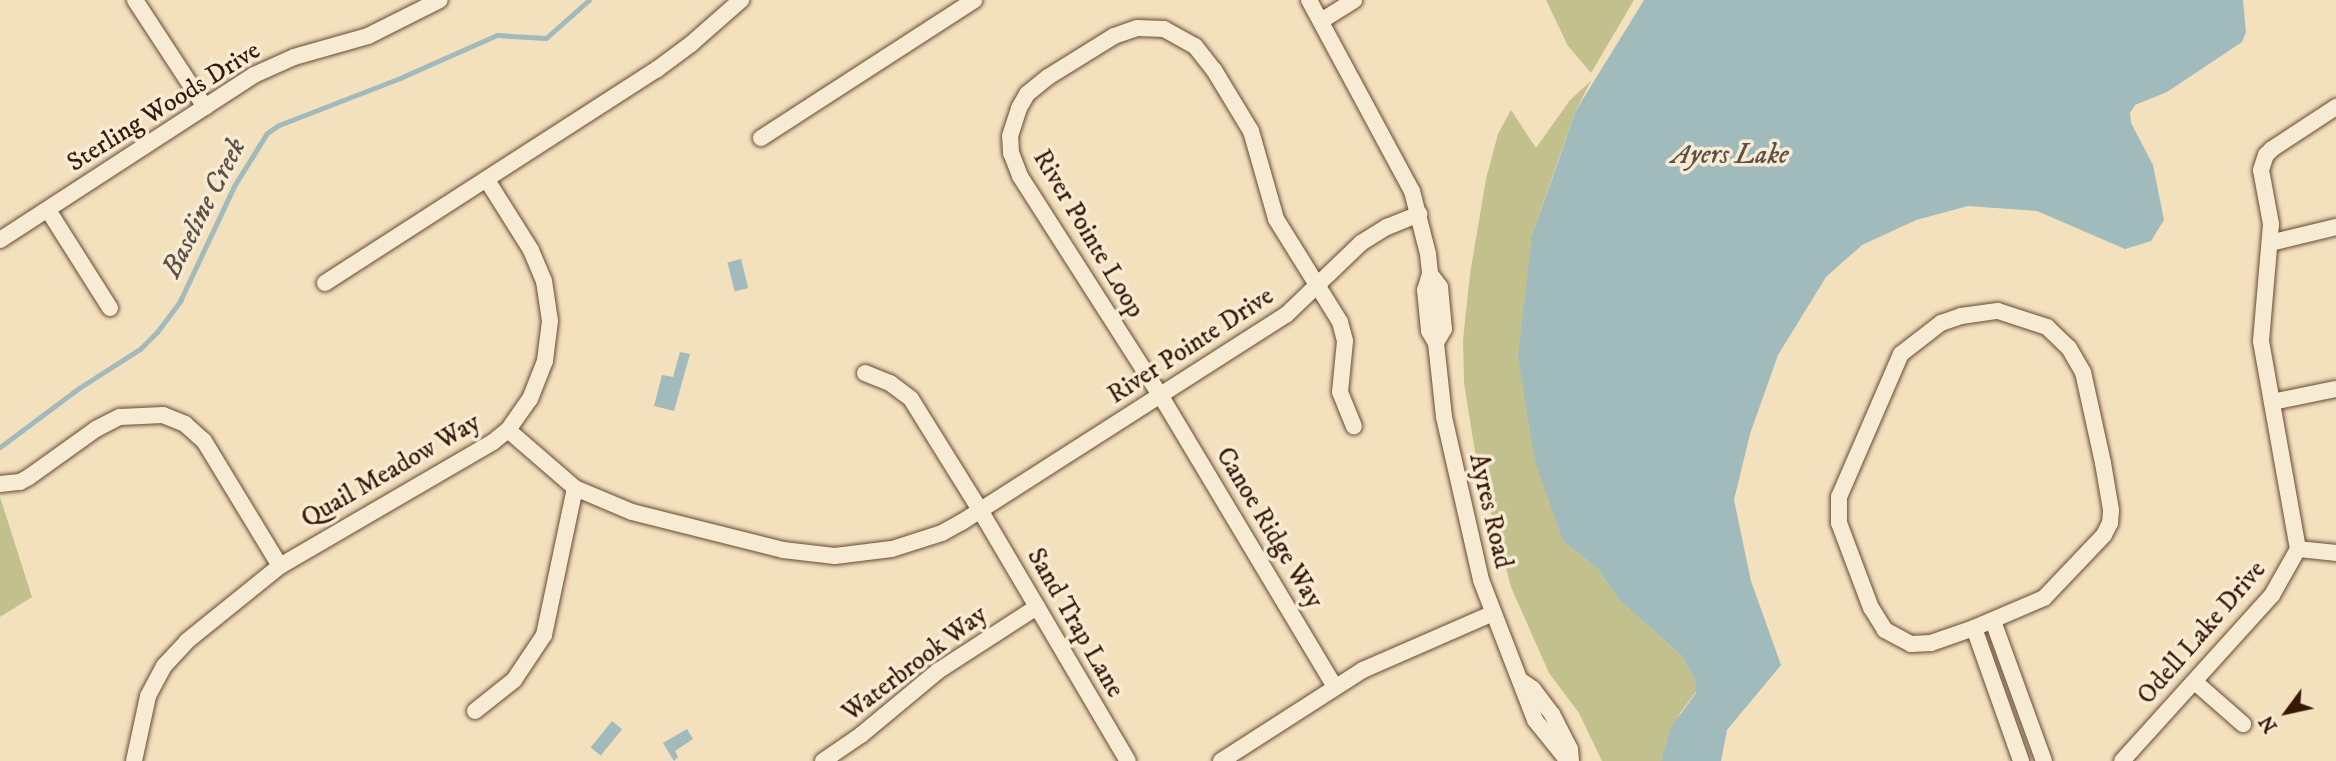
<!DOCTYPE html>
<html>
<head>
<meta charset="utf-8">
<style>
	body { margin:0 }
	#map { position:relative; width:2336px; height:761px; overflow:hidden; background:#f3e0bd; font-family:"IM FELL DW Pica",serif }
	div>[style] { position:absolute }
	.green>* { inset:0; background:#c2c08d }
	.water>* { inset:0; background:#a1babc; transform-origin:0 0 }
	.stream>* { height:5px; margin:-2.5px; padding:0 2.5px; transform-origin:2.5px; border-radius:2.5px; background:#a1babc }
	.roads { filter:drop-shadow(0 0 2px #674934) drop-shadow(0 0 2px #674934) }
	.minor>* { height:16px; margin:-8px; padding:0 8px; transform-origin:8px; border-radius:8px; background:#f7ebd4 }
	span { translate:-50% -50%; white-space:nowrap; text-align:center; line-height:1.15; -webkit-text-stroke:7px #f7ebd4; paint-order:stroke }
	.street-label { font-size:26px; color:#381707 }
	.water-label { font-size:28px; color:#5d5046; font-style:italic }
	.north { position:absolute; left:2252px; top:677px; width:70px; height:70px; -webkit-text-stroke:5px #f7ebd4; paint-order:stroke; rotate:237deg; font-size:19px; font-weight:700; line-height:28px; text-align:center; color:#381707 }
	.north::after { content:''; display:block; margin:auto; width:24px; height:32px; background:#381707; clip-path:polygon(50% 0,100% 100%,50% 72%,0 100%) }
</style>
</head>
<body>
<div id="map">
	<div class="green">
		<div style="clip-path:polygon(1546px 0,1634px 0,1591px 73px,1568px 46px)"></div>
		<div style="clip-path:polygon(1591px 81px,1575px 112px,1532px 235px,1563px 541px,1598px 569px,1619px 600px,1682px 656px,1696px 682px,1696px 692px,1680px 713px,1661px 761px,1602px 761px,1579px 713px,1549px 673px,1511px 587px,1475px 452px,1464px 383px,1463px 340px,1470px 274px,1486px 179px,1498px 134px,1511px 110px,1536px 148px,1570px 100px)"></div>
		<div style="clip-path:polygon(0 497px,32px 597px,0 617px)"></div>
	</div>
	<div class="water">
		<div style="clip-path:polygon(1644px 0,2243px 0,2246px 32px,2242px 42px,2167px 92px,2135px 105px,2130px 113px,2131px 123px,2153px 165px,2164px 220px,2151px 241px,2125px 249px,2037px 211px,1968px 206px,1916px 220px,1862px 245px,1826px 277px,1778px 355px,1750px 434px,1734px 500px,1751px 581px,1781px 665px,1727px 730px,1721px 761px,1661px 761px,1671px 727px,1696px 693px,1696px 682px,1682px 656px,1619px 600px,1598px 569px,1563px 541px,1535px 461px,1518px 356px,1532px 235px,1558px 162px,1575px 112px)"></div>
		<div style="left:741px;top:259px;width:30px;height:14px;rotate:76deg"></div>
		<div style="clip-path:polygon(680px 352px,690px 354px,674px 411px,654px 406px,662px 375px,673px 377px)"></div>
		<div style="left:612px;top:721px;width:13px;height:34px;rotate:39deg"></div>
		<div style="clip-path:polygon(687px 729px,693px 739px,675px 751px,678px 757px,674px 761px,663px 743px)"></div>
	</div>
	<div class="stream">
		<div style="left:0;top:447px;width:99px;rotate:-36.8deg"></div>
		<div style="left:79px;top:388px;width:72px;rotate:-32.6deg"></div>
		<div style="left:140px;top:349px;width:24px;rotate:-45deg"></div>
		<div style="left:157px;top:332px;width:39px;rotate:-53deg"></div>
		<div style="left:180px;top:301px;width:127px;rotate:-64.8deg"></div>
		<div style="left:234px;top:186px;width:62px;rotate:-58.1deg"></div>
		<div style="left:267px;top:133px;width:14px;rotate:-34deg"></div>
		<div style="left:279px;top:125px;width:130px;rotate:-21.2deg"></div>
		<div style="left:400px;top:78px;width:106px;rotate:-23.9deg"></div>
		<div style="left:497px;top:35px;width:49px;rotate:3.5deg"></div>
		<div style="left:546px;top:38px;width:57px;rotate:-41.5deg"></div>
	</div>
	<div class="roads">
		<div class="minor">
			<div style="left:135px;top:0;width:128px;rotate:56.8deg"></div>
			<div style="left:1309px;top:0;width:217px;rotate:61.7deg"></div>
			<div style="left:1412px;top:191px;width:65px;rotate:75.7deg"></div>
			<div style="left:1428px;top:254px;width:20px;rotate:84deg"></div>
			<div style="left:1430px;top:274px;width:17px;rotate:107deg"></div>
			<div style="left:1425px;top:290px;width:41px;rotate:84.4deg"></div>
			<div style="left:1429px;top:331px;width:14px;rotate:60deg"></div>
			<div style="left:1436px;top:343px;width:74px;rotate:83.8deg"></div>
			<div style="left:1444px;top:417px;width:167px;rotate:77.2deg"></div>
			<div style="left:1481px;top:580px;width:150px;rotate:68.9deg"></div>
			<div style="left:1535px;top:720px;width:53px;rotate:51.2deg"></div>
			<div style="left:1321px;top:21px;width:39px;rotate:-32deg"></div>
			<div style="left:761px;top:138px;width:254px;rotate:-32.9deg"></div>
			<div style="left:48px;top:210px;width:116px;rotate:57.7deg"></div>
			<div style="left:0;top:240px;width:303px;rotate:-33deg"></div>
			<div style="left:254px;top:75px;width:44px;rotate:-24.2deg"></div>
			<div style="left:294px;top:57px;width:77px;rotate:-15.8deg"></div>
			<div style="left:368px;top:36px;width:80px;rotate:-26.6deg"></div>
			<div style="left:2270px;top:243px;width:68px;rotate:-13.6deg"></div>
			<div style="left:1430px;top:274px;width:16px;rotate:52deg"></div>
			<div style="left:1440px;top:287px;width:42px;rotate:84.6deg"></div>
			<div style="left:1444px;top:329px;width:16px;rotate:120deg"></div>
			<div style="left:325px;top:283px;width:394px;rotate:-32.8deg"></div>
			<div style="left:656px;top:70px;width:44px;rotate:-36.6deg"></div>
			<div style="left:691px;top:44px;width:67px;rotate:-41.3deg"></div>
			<div style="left:1998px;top:311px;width:52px;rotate:18.1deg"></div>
			<div style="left:2047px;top:327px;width:30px;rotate:44deg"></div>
			<div style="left:2069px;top:348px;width:28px;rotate:60deg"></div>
			<div style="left:2083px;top:372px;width:93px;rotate:77.6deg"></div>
			<div style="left:2103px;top:463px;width:48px;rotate:80.3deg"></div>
			<div style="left:2111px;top:510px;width:13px;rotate:94deg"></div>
			<div style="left:2110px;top:523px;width:13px;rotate:117deg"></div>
			<div style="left:2104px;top:535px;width:87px;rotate:133.6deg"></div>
			<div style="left:2044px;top:598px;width:76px;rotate:156.8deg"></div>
			<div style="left:1974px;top:628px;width:46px;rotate:160.8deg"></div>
			<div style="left:1931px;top:643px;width:20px;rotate:177deg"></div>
			<div style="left:1911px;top:644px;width:30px;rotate:-152deg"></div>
			<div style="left:1885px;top:630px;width:26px;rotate:-122deg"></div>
			<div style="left:1871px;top:608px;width:91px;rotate:-110.6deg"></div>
			<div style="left:1839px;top:523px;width:26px;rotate:-90deg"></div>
			<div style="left:1839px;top:497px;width:156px;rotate:-66.6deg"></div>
			<div style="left:1901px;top:354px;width:51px;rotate:-37.8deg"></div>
			<div style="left:1941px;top:323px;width:21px;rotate:-19deg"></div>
			<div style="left:1961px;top:316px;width:37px;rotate:-8deg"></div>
			<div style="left:865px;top:373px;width:27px;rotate:22deg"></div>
			<div style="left:890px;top:383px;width:26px;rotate:37deg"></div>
			<div style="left:911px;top:399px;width:131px;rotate:58.1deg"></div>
			<div style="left:980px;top:510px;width:291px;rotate:59.5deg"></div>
			<div style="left:2272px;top:402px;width:65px;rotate:-11.5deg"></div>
			<div style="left:508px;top:430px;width:89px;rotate:40.9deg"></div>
			<div style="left:575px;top:488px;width:62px;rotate:22.8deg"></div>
			<div style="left:632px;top:512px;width:156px;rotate:14.1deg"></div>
			<div style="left:783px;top:550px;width:52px;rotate:6.6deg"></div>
			<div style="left:835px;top:556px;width:57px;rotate:-7deg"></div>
			<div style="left:892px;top:549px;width:52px;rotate:-17.7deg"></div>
			<div style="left:942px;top:533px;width:23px;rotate:-29deg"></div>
			<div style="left:962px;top:522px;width:384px;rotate:-32.6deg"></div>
			<div style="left:1286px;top:315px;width:104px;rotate:-43.8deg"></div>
			<div style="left:1361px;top:243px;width:31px;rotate:-32deg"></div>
			<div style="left:1387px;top:227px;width:35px;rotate:-22deg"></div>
			<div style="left:0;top:484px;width:20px;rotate:-6deg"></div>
			<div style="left:20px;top:482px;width:10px;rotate:-29deg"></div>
			<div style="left:29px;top:477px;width:82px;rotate:-35.6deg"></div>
			<div style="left:96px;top:429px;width:27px;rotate:-27deg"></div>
			<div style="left:120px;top:417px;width:43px;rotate:-2.7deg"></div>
			<div style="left:163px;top:415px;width:24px;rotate:22deg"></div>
			<div style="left:185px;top:424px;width:25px;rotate:42deg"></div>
			<div style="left:204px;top:441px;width:146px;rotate:58.7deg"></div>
			<div style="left:2298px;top:549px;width:38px;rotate:6deg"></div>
			<div style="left:1993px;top:621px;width:149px;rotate:70deg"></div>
			<div style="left:1974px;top:628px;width:141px;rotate:70.5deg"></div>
			<div style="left:1523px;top:682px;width:12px;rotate:35deg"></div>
			<div style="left:1533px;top:689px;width:31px;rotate:53deg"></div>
			<div style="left:1552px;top:714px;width:39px;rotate:63deg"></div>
			<div style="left:1570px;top:749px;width:12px;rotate:85deg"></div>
			<div style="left:2195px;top:682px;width:64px;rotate:41.2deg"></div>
			<div style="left:1335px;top:687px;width:340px;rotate:-120.9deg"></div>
			<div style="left:1160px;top:395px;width:260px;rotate:-122.6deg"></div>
			<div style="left:1020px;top:176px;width:25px;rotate:-111deg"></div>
			<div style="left:1011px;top:153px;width:17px;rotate:-93deg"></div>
			<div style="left:1010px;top:136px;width:29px;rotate:-72deg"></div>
			<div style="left:1019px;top:108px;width:16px;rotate:-60deg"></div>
			<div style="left:1027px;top:94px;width:27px;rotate:-39deg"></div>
			<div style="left:1048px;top:77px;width:78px;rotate:-31.8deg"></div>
			<div style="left:1114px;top:36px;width:24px;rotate:-19deg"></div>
			<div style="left:1137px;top:28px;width:27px;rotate:2deg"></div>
			<div style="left:1164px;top:29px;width:35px;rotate:29deg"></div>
			<div style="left:1195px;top:46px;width:31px;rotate:52deg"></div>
			<div style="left:1214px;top:70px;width:71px;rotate:58.8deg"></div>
			<div style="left:1251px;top:131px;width:91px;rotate:74.1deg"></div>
			<div style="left:1276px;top:219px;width:121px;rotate:58.1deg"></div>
			<div style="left:1340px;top:322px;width:20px;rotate:75deg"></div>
			<div style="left:1345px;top:341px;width:51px;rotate:95.6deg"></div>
			<div style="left:1340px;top:392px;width:37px;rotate:68deg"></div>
			<div style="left:475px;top:711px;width:50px;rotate:-38.5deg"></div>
			<div style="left:514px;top:680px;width:54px;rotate:-56.3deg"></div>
			<div style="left:544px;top:635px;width:150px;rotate:-78.1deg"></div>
			<div style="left:134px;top:761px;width:66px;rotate:-77.8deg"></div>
			<div style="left:148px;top:696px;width:34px;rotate:-62deg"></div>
			<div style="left:164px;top:666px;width:34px;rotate:-47deg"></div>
			<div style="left:187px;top:641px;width:119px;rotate:-38.9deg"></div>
			<div style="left:280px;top:566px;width:246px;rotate:-30.2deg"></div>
			<div style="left:493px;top:442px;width:19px;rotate:-39deg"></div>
			<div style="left:508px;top:430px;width:38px;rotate:-55deg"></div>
			<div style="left:530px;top:399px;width:41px;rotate:-68.5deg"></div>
			<div style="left:545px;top:361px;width:40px;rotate:-82.9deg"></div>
			<div style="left:550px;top:321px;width:40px;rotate:-98.5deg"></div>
			<div style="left:544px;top:281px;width:34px;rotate:-113deg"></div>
			<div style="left:531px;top:250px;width:83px;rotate:-122.2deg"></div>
			<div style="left:823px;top:761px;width:46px;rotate:-34.4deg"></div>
			<div style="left:861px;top:735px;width:100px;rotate:-39.7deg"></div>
			<div style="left:938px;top:671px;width:118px;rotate:-32.9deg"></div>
			<div style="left:1221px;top:761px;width:169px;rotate:-32.7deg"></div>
			<div style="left:1363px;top:670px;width:140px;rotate:-23.6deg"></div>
			<div style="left:2122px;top:761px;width:224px;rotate:-47.9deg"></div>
			<div style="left:2272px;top:595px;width:53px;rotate:-60.5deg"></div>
			<div style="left:2298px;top:549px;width:211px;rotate:-100.1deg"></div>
			<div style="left:2261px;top:341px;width:117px;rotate:-85.1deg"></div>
			<div style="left:2271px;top:224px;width:55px;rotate:-100.5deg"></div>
			<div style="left:2261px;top:170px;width:16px;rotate:-72deg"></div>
			<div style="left:2266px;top:155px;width:8px;rotate:-45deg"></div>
			<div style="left:2272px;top:149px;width:77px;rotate:-33.3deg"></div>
		</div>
	</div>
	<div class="street-label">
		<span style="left:164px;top:107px;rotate:-32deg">Sterling Woods Drive</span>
		<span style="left:1088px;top:234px;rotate:59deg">River Pointe Loop</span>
		<span style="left:1191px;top:346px;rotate:-33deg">River Pointe Drive</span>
		<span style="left:391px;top:471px;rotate:-30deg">Quail Meadow Way</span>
		<span style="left:1490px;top:511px;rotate:77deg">Ayres Road</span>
		<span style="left:1269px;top:528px;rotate:59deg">Canoe Ridge Way</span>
		<span style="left:1075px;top:623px;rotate:60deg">Sand Trap Lane</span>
		<span style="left:2202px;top:633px;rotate:-49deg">Odell Lake Drive</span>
		<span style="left:915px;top:664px;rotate:-37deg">Waterbrook Way</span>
	</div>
	<div class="water-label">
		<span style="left:1730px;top:155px">Ayers Lake</span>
		<span style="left:204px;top:208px;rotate:-63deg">Baseline Creek</span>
	</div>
	<div class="north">N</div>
</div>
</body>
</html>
